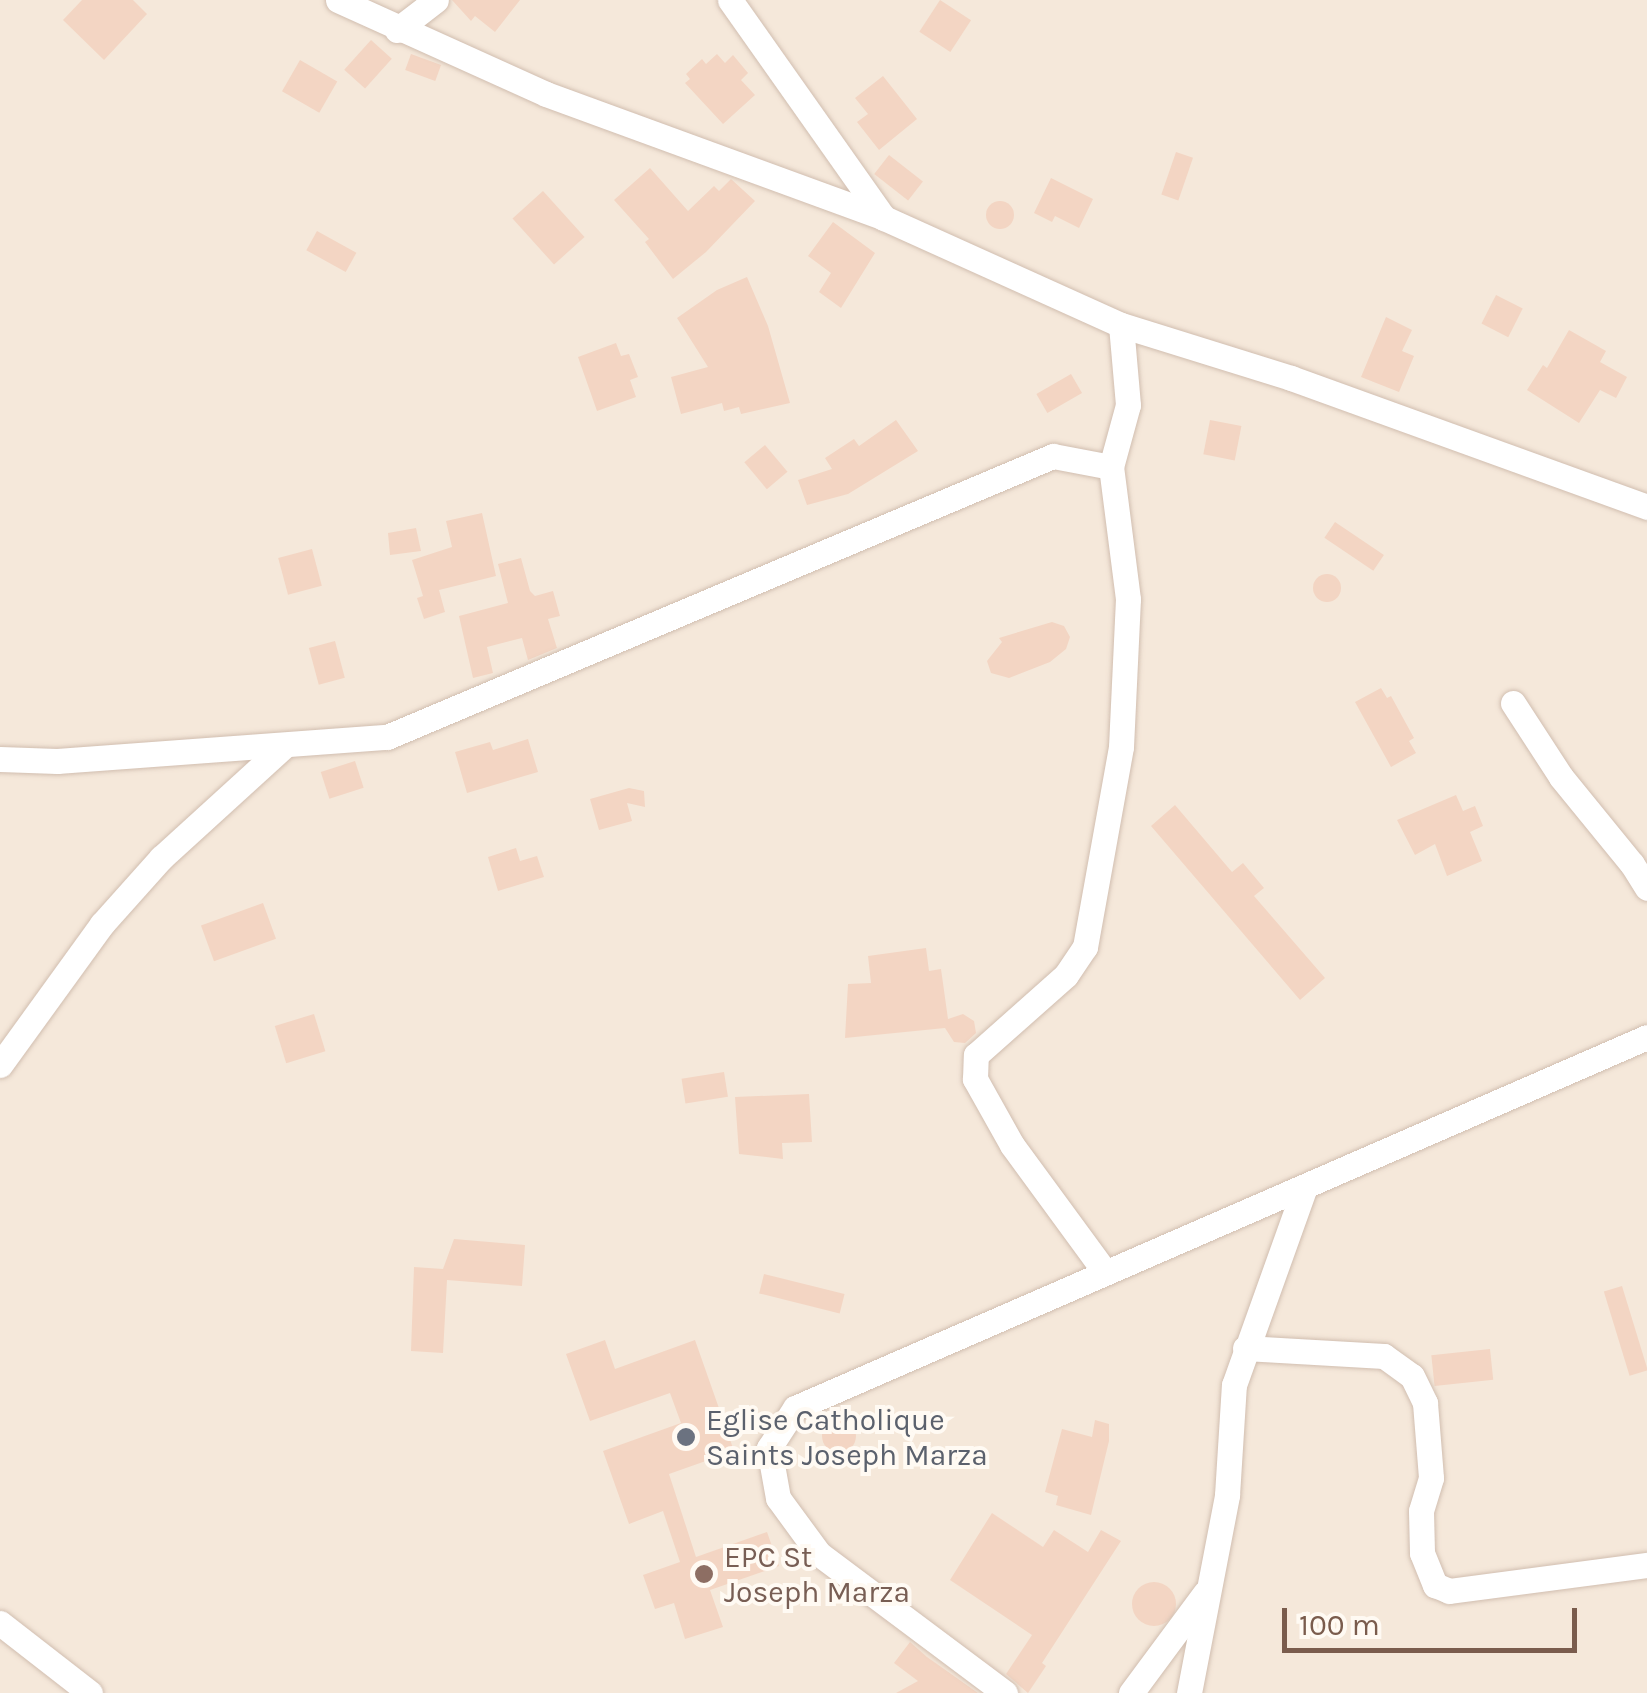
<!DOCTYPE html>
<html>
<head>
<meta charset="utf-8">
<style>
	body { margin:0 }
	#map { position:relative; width:1647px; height:1693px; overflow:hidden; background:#fdf6ec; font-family:Karla,sans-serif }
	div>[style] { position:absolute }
	.residential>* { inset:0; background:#f5e8da; transform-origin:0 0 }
	.building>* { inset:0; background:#f3d5c3; transform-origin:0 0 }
	.round { border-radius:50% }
	.roads { filter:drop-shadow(0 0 2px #d1beb0) drop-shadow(0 0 2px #d1beb0) }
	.minor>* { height:25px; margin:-12.5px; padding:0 12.5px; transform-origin:12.5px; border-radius:12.5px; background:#fff }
	.dots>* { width:28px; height:28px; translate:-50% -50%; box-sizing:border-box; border:5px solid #fffaf3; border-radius:50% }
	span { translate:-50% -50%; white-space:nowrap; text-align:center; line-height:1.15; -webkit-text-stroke:8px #fffaf3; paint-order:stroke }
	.worship-label { font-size:30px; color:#5b616d }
	.left { translate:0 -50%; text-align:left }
	.education-label { font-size:30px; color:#785e54 }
	.scale { position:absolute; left:1282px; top:1608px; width:295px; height:45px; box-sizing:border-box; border:5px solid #7a5c4d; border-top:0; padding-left:12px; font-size:30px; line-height:35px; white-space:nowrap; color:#7a5c4d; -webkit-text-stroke:8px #fffaf3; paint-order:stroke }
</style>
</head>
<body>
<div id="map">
	<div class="residential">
		<div style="left:0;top:0;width:1647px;height:1693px"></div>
	</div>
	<div class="building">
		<div style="clip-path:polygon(82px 0,133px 0,147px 14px,104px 60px,63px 20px)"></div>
		<div style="clip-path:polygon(452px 0,520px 0,495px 32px,475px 16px,471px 21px)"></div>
		<div style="left:940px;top:0;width:37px;height:38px;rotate:33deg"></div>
		<div style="left:371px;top:40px;width:28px;height:40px;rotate:42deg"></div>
		<div style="left:411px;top:54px;width:32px;height:17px;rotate:20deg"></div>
		<div style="clip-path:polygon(717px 54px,725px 63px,733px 55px,748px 73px,741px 80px,755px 95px,723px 124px,685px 83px,690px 79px,686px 74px,702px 59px,706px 64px)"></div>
		<div style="left:300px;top:60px;width:43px;height:36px;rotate:30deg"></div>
		<div style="clip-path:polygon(883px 76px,917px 119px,879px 150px,857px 122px,868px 114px,855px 98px)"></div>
		<div style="left:1176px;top:152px;width:18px;height:45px;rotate:19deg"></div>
		<div style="left:889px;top:155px;width:43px;height:24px;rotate:38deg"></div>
		<div style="clip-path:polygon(650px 168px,688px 211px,714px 186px,719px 191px,731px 179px,755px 201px,706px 252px,673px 279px,645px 242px,649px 239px,614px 200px)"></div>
		<div style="clip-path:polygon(1051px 178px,1093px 199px,1079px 228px,1055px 216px,1052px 222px,1034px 213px)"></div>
		<div style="left:543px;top:191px;width:62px;height:41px;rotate:48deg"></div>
		<div class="round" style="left:986px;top:201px;width:28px;height:28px"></div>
		<div style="clip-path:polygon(833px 222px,875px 253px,841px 308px,819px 292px,831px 273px,808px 256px)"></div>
		<div style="left:317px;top:231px;width:45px;height:22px;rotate:29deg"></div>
		<div style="clip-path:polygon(747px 277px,768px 326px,790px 403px,741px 414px,739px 407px,724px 411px,722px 403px,681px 414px,671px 377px,708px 367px,677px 318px,717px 290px)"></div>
		<div style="left:1496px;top:295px;width:30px;height:32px;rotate:27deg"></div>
		<div style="clip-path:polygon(1386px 317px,1412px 330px,1402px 351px,1414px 356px,1399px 392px,1361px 377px)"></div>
		<div style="clip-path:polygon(1569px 330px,1606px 351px,1600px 362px,1627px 377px,1616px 398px,1600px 390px,1579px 423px,1527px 390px,1543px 365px,1547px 368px)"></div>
		<div style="clip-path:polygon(616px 343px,621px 356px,629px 354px,638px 377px,630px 380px,636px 397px,597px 411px,578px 357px)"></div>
		<div style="left:1071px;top:374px;width:22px;height:40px;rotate:60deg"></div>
		<div style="clip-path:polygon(896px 420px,918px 451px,848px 494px,807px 505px,798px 480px,832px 469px,825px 458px,854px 439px,859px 446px)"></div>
		<div style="left:1210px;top:420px;width:32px;height:35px;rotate:11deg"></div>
		<div style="left:765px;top:445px;width:35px;height:27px;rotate:50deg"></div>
		<div style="clip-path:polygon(482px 513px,496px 576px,439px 590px,445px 612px,424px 619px,417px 598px,423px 596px,412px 560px,452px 547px,446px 521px)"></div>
		<div style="left:1335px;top:522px;width:59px;height:19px;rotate:34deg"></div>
		<div style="clip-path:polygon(416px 528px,421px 551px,390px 555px,388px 533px)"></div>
		<div style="left:312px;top:549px;width:38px;height:35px;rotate:75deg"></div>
		<div style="clip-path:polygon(521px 558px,530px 591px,535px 596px,553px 591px,560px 616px,548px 619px,557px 648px,528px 660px,522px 638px,487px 647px,493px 673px,473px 678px,459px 616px,508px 603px,498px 564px)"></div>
		<div class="round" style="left:1313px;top:574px;width:28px;height:28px"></div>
		<div style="clip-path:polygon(1052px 622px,1064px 626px,1070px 637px,1066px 649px,1050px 662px,1009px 678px,991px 673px,987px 661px,1002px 642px,999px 638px)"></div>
		<div style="left:335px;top:641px;width:38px;height:27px;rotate:75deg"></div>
		<div style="clip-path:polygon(1381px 688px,1387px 698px,1391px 696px,1414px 738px,1409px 741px,1416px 753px,1391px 767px,1355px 702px)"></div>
		<div style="clip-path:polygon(528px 739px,538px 772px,467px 793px,455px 752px,490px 742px,493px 750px)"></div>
		<div style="left:355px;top:761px;width:28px;height:36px;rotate:72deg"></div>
		<div style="clip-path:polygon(629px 788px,644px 791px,645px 807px,627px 803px,632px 821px,599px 830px,590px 799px)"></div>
		<div style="clip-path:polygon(1456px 795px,1463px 811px,1475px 806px,1483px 826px,1470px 832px,1482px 861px,1447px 876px,1435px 844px,1415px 855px,1397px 820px)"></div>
		<div style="clip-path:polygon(1175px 805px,1232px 872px,1243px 863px,1264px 888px,1254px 896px,1325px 978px,1300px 1000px,1151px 826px)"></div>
		<div style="clip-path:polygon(516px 848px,520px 861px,537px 856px,544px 877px,498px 891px,488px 857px)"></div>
		<div style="left:263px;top:903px;width:38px;height:66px;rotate:70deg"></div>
		<div style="clip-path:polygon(926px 948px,929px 971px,941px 969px,948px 1019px,963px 1014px,974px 1021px,976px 1033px,965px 1043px,954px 1042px,945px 1028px,845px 1038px,848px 984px,871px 983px,868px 956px)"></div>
		<div style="left:314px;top:1014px;width:39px;height:41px;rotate:73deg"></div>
		<div style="left:724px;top:1072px;width:25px;height:43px;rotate:81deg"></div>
		<div style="clip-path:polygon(809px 1094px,812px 1142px,782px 1143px,783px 1159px,739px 1154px,735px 1097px)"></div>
		<div style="clip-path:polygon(454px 1239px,525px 1245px,522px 1286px,447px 1280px,443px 1353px,411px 1351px,414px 1267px,443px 1269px)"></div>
		<div style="left:764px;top:1274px;width:83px;height:20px;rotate:14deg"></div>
		<div style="left:1622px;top:1286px;width:88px;height:19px;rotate:73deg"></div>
		<div style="clip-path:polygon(605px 1340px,615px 1369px,695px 1340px,734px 1451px,669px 1474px,696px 1557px,767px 1532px,779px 1566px,710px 1590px,723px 1627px,685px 1639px,674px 1603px,655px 1609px,643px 1575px,680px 1562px,663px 1511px,629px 1524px,603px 1451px,681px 1423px,670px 1393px,590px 1421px,566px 1354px)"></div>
		<div style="left:1490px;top:1349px;width:31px;height:59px;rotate:84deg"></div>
		<div class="round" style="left:822px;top:1419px;width:34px;height:34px"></div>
		<div style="clip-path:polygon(1095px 1420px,1109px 1424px,1109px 1441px,1091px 1515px,1056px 1505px,1058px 1496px,1045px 1492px,1062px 1429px,1092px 1437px)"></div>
		<div style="clip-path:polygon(992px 1513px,1043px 1547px,1054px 1530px,1088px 1552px,1101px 1530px,1121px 1541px,1042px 1663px,1046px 1666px,1028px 1693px,1006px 1674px,1032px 1635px,950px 1580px)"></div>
		<div class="round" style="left:1132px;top:1582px;width:44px;height:44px"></div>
		<div style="clip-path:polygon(910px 1642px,927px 1657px,978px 1693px,896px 1693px,918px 1681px,894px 1663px)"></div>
	</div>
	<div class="roads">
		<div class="minor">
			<div style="left:338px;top:0;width:228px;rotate:24.3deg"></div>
			<div style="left:546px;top:94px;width:360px;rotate:20.1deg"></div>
			<div style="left:884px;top:218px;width:260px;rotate:24.3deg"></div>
			<div style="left:1121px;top:325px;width:178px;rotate:17.3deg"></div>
			<div style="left:1291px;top:378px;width:379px;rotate:19.9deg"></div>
			<div style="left:730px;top:0;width:267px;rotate:54.8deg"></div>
			<div style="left:397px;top:30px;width:49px;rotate:-37.6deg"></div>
			<div style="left:1513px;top:703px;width:88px;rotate:57deg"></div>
			<div style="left:1561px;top:777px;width:112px;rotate:50.8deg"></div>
			<div style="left:1632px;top:864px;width:28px;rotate:58deg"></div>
			<div style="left:0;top:759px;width:57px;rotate:2deg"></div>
			<div style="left:57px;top:761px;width:331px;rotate:-4.2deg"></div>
			<div style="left:387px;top:737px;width:723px;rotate:-22.88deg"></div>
			<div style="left:1053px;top:456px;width:59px;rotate:10.7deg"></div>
			<div style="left:1111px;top:467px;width:64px;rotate:-74.7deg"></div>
			<div style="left:1128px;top:405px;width:80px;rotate:-95deg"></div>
			<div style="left:0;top:1065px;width:174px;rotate:-54.1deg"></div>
			<div style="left:102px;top:924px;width:89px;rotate:-48.2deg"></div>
			<div style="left:161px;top:858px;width:165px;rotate:-42.3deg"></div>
			<div style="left:1105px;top:1272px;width:157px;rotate:-126.2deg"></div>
			<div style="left:1012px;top:1145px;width:76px;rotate:-119.3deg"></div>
			<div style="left:975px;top:1079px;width:24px;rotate:-88deg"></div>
			<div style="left:976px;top:1055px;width:120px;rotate:-41.6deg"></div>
			<div style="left:1066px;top:975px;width:34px;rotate:-56deg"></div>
			<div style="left:1085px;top:947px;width:203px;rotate:-79.8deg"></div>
			<div style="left:1121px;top:747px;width:148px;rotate:-87.3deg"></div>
			<div style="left:1128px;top:599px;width:133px;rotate:-97.3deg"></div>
			<div style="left:1245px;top:1348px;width:139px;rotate:3.3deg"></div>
			<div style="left:1384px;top:1356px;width:34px;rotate:36deg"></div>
			<div style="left:1412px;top:1376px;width:30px;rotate:64deg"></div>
			<div style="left:1425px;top:1403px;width:75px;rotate:85.4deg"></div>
			<div style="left:1431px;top:1478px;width:34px;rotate:107deg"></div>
			<div style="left:1421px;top:1511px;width:42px;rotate:88.6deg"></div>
			<div style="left:1422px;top:1553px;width:35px;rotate:68deg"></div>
			<div style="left:1435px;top:1585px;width:15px;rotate:23deg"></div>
			<div style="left:1449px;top:1591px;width:200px;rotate:-7.5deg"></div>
			<div style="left:0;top:1623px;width:114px;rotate:37.9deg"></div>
			<div style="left:1005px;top:1693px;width:232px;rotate:-143.2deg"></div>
			<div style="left:819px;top:1554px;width:69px;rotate:-126.2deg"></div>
			<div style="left:778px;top:1498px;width:51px;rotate:-100.2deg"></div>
			<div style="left:769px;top:1448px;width:48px;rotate:-57deg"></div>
			<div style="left:795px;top:1408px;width:929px;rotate:-23.53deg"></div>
			<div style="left:1131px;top:1693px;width:124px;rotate:-53.5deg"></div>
			<div style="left:1189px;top:1693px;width:202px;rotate:-79.1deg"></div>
			<div style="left:1227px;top:1495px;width:110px;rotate:-86.4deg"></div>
			<div style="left:1234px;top:1385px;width:210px;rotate:-70.3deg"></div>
		</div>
	</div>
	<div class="dots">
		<div style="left:686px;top:1437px;background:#6b7280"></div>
		<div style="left:704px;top:1574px;background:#8d6e63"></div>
	</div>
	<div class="worship-label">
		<span class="left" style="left:706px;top:1437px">Eglise Catholique<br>Saints Joseph Marza</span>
	</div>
	<div class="education-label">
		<span class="left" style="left:724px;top:1574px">EPC St<br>Joseph Marza</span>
	</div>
	<div class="scale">100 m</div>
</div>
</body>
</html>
